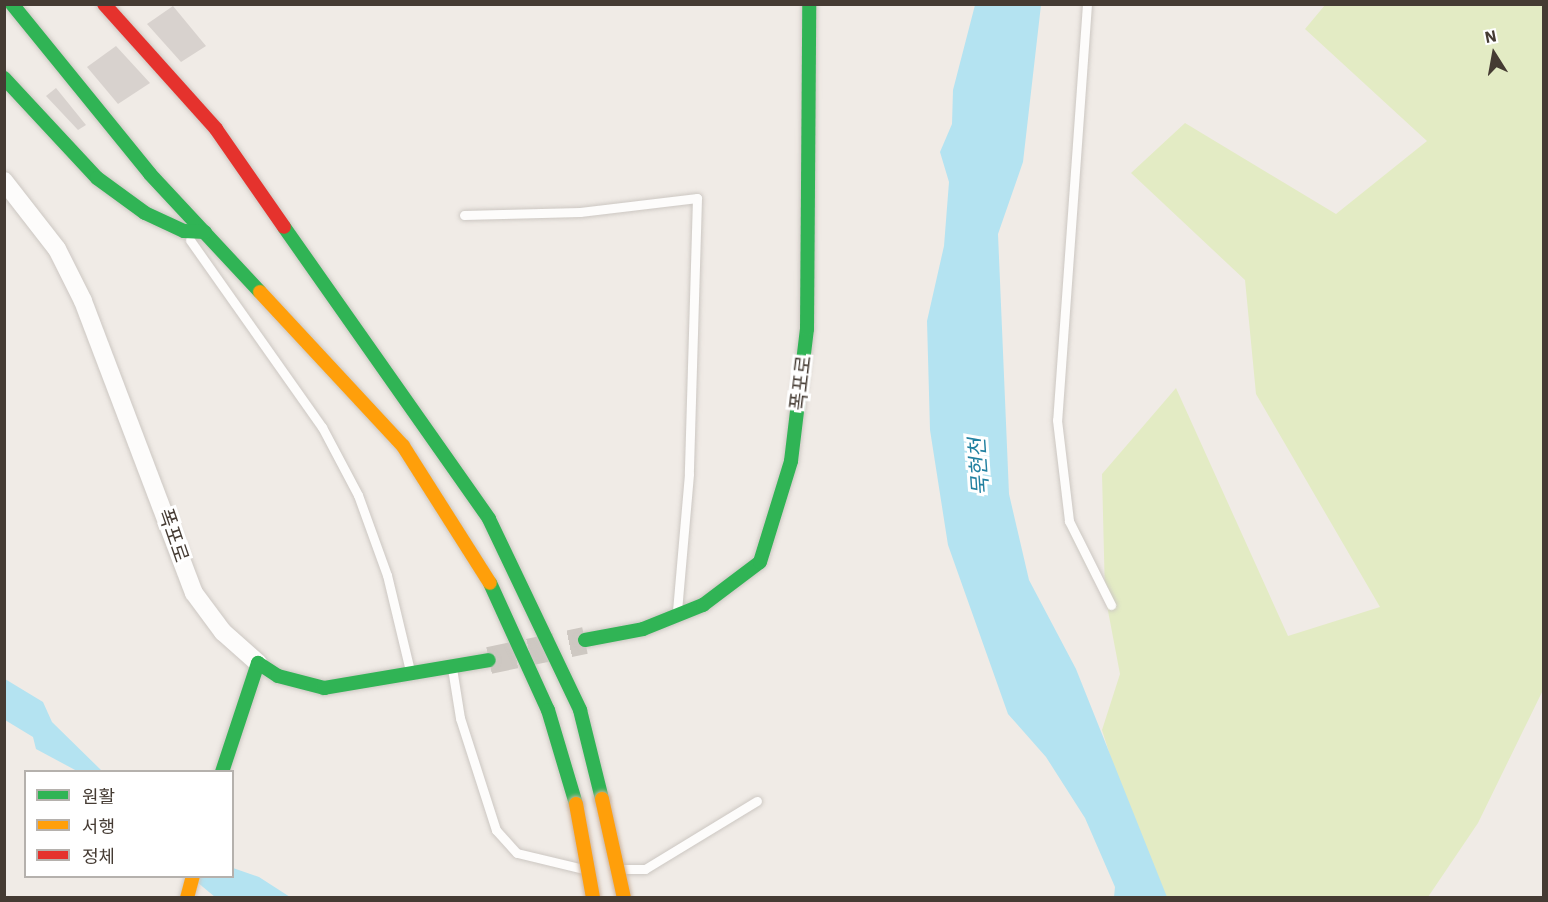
<!DOCTYPE html>
<html>
<head>
<meta charset="utf-8">
<style>
	body { margin:0 }
	#map { position:relative; width:1548px; height:902px; overflow:hidden; background:#f0ebe6; font-family:"IBM Plex Sans","Noto Sans KR",sans-serif }
	div>[style] { position:absolute }
	.green>* { inset:0; background:#e3ebc4 }
	.water>* { inset:0; background:#b4e3f1 }
	.building>* { inset:0; background:#d8d2ce }
	.secondary-tunnel>* { height:27px; margin-top:-13.5px; transform-origin:0; background:repeating-linear-gradient(90deg,#cec8c2 0 27px,transparent 0 41px) }
	.roads { filter:drop-shadow(0 0 2px #ccc7c2) drop-shadow(0 0 2px #ccc7c2) }
	.lane>* { height:9px; margin:-4.5px; padding:0 4.5px; transform-origin:4.5px; border-radius:4.5px; background:#fdfcfb }
	.street>* { height:18px; margin:-9px; padding:0 9px; transform-origin:9px; border-radius:9px; background:#fdfcfb }
	.fast>* { height:14px; margin:-7px; padding:0 7px; transform-origin:7px; border-radius:7px; background:#30b455 }
	.slow>* { height:14px; margin:-7px; padding:0 7px; transform-origin:7px; border-radius:7px; background:#ff9f0a }
	.jam>* { height:14px; margin:-7px; padding:0 7px; transform-origin:7px; border-radius:7px; background:#e5322d }
	.bridges { filter:drop-shadow(0 0 2px #cab3a0) drop-shadow(0 0 2px #cab3a0) }
	.slow-bridge>* { height:14px; margin:-7px; padding:0 7px; transform-origin:7px; border-radius:7px; background:#ff9f0a }
	span { translate:-50% -50%; white-space:nowrap; text-align:center; line-height:1.15; -webkit-text-stroke:6px #fff; paint-order:stroke }
	.street-label { font-size:20px; color:#453b33 }
	.water-label { font-size:21px; color:#2180a0; font-style:italic }
	.frame { position:absolute; inset:0; border:6px solid #453b33; pointer-events:none }
	.legend { position:absolute; left:24px; top:770px; width:210px; height:108px; box-sizing:border-box; background:#fff; border:2px solid #b5b1ad; margin:0; padding:8px 10px; list-style:none; font-size:18px; color:#453b33 }
	.legend li { display:flex; align-items:center; gap:12px; height:30px }
	.legend b { width:30px; border:2px solid #b5b1ad }
	.north { position:absolute; left:1464px; top:24px; width:60px; height:60px; -webkit-text-stroke:4px #fff; paint-order:stroke; rotate:349deg; font-size:16px; font-weight:700; line-height:24px; text-align:center; color:#453b33 }
	.north::after { content:''; display:block; margin:auto; width:21px; height:27px; background:#453b33; clip-path:polygon(50% 0,100% 100%,50% 72%,0 100%) }
</style>
</head>
<body>
<div id="map">
	<div class="green">
		<div style="clip-path:polygon(1325px 5px,1543px 5px,1543px 690px,1478px 823px,1428px 897px,1155px 897px,1102px 730px,1120px 674px,1105px 595px,1102px 474px,1176px 388px,1288px 636px,1380px 607px,1256px 394px,1245px 280px,1131px 173px,1185px 123px,1336px 214px,1427px 141px,1305px 29px)"></div>
	</div>
	<div class="water">
		<div style="clip-path:polygon(975px 5px,1041px 5px,1023px 162px,998px 234px,1009px 494px,1029px 580px,1076px 669px,1167px 897px,1114px 897px,1115px 887px,1085px 818px,1046px 757px,1008px 714px,948px 545px,930px 430px,927px 321px,944px 246px,949px 182px,940px 152px,952px 124px,953px 90px)"></div>
		<div style="clip-path:polygon(5px 679px,43px 702px,52px 722px,102px 771px,77px 771px,36px 749px,33px 737px,5px 720px)"></div>
		<div style="clip-path:polygon(233px 868px,259px 877px,290px 897px,215px 897px,191px 877px,232px 876px)"></div>
	</div>
	<div class="building">
		<div style="clip-path:polygon(173px 6px,206px 46px,181px 62px,147px 24px)"></div>
		<div style="clip-path:polygon(116px 46px,150px 83px,118px 104px,87px 67px)"></div>
		<div style="clip-path:polygon(56px 88px,86px 125px,78px 130px,46px 96px)"></div>
	</div>
	<div class="secondary-tunnel">
		<div style="left:489px;top:660px;width:98px;rotate:-11.8deg"></div>
	</div>
	<div class="roads">
		<div class="lane">
			<div style="left:1087px;top:4px;width:417px;rotate:94.1deg"></div>
			<div style="left:1057px;top:420px;width:102px;rotate:83.2deg"></div>
			<div style="left:1069px;top:521px;width:94px;rotate:63.4deg"></div>
			<div style="left:464px;top:215px;width:116px;rotate:-1.5deg"></div>
			<div style="left:580px;top:212px;width:118px;rotate:-6.8deg"></div>
			<div style="left:697px;top:198px;width:276px;rotate:91.7deg"></div>
			<div style="left:689px;top:474px;width:137px;rotate:95deg"></div>
			<div style="left:190px;top:240px;width:229px;rotate:54.8deg"></div>
			<div style="left:322px;top:427px;width:77px;rotate:62.1deg"></div>
			<div style="left:358px;top:495px;width:85px;rotate:70.1deg"></div>
			<div style="left:387px;top:575px;width:99px;rotate:76.5deg"></div>
			<div style="left:452px;top:668px;width:51px;rotate:80.9deg"></div>
			<div style="left:460px;top:718px;width:118px;rotate:72.2deg"></div>
			<div style="left:496px;top:830px;width:31px;rotate:48deg"></div>
			<div style="left:517px;top:853px;width:68px;rotate:13.6deg"></div>
			<div style="left:624px;top:869px;width:21px"></div>
			<div style="left:645px;top:869px;width:131px;rotate:-31.3deg"></div>
		</div>
		<div class="street">
			<div style="left:4px;top:181px;width:86px;rotate:52.1deg"></div>
			<div style="left:57px;top:249px;width:58px;rotate:63.4deg"></div>
			<div style="left:83px;top:301px;width:312px;rotate:69.2deg"></div>
			<div style="left:194px;top:593px;width:49px;rotate:53.4deg"></div>
			<div style="left:223px;top:632px;width:47px;rotate:41.5deg"></div>
		</div>
		<div class="fast">
			<div style="left:12px;top:4px;width:219px;rotate:50.9deg"></div>
			<div style="left:150px;top:174px;width:161px;rotate:47deg"></div>
			<div style="left:4px;top:78px;width:137px;rotate:47.1deg"></div>
			<div style="left:97px;top:178px;width:59px;rotate:36.1deg"></div>
			<div style="left:145px;top:213px;width:43px;rotate:24.8deg"></div>
			<div style="left:184px;top:231px;width:21px;rotate:3deg"></div>
			<div style="left:284px;top:227px;width:357px;rotate:54.9deg"></div>
			<div style="left:489px;top:519px;width:212px;rotate:64.5deg"></div>
			<div style="left:580px;top:710px;width:92px;rotate:76.1deg"></div>
			<div style="left:490px;top:583px;width:140px;rotate:65.5deg"></div>
			<div style="left:548px;top:710px;width:98px;rotate:73.4deg"></div>
			<div style="left:585px;top:640px;width:59px;rotate:-10.7deg"></div>
			<div style="left:643px;top:629px;width:65px;rotate:-21.8deg"></div>
			<div style="left:703px;top:605px;width:71px;rotate:-37deg"></div>
			<div style="left:760px;top:562px;width:106px;rotate:-72.9deg"></div>
			<div style="left:791px;top:461px;width:133px;rotate:-83.1deg"></div>
			<div style="left:807px;top:329px;width:325px;rotate:-89.6deg"></div>
			<div style="left:222px;top:772px;width:115px;rotate:-71.7deg"></div>
			<div style="left:258px;top:663px;width:24px;rotate:33deg"></div>
			<div style="left:278px;top:676px;width:48px;rotate:14.6deg"></div>
			<div style="left:324px;top:688px;width:167px;rotate:-9.6deg"></div>
		</div>
		<div class="slow">
			<div style="left:260px;top:292px;width:210px;rotate:47.1deg"></div>
			<div style="left:403px;top:446px;width:162px;rotate:57.6deg"></div>
			<div style="left:187px;top:898px;width:23px;rotate:-75deg"></div>
		</div>
		<div class="jam">
			<div style="left:104px;top:4px;width:168px;rotate:48.1deg"></div>
			<div style="left:216px;top:129px;width:119px;rotate:55.2deg"></div>
		</div>
	</div>
	<div class="bridges">
		<div class="slow-bridge">
			<div style="left:602px;top:799px;width:101px;rotate:77.5deg"></div>
			<div style="left:576px;top:804px;width:96px;rotate:79.7deg"></div>
		</div>
	</div>
	<div class="street-label">
		<span style="left:800px;top:383px;rotate:-83deg">폭포로</span>
		<span style="left:174px;top:535px;rotate:71deg">폭포로</span>
	</div>
	<div class="water-label">
		<span style="left:978px;top:467px;rotate:-94deg">묵현천</span>
	</div>
	<div class="frame"></div>
	<ul class="legend">
	<li><b style="height:8px;background:#30b455"></b>원활</li>
	<li><b style="height:8px;background:#ff9f0a"></b>서행</li>
	<li><b style="height:8px;background:#e5322d"></b>정체</li>
	</ul>
	<div class="north">N</div>
</div>
</body>
</html>
